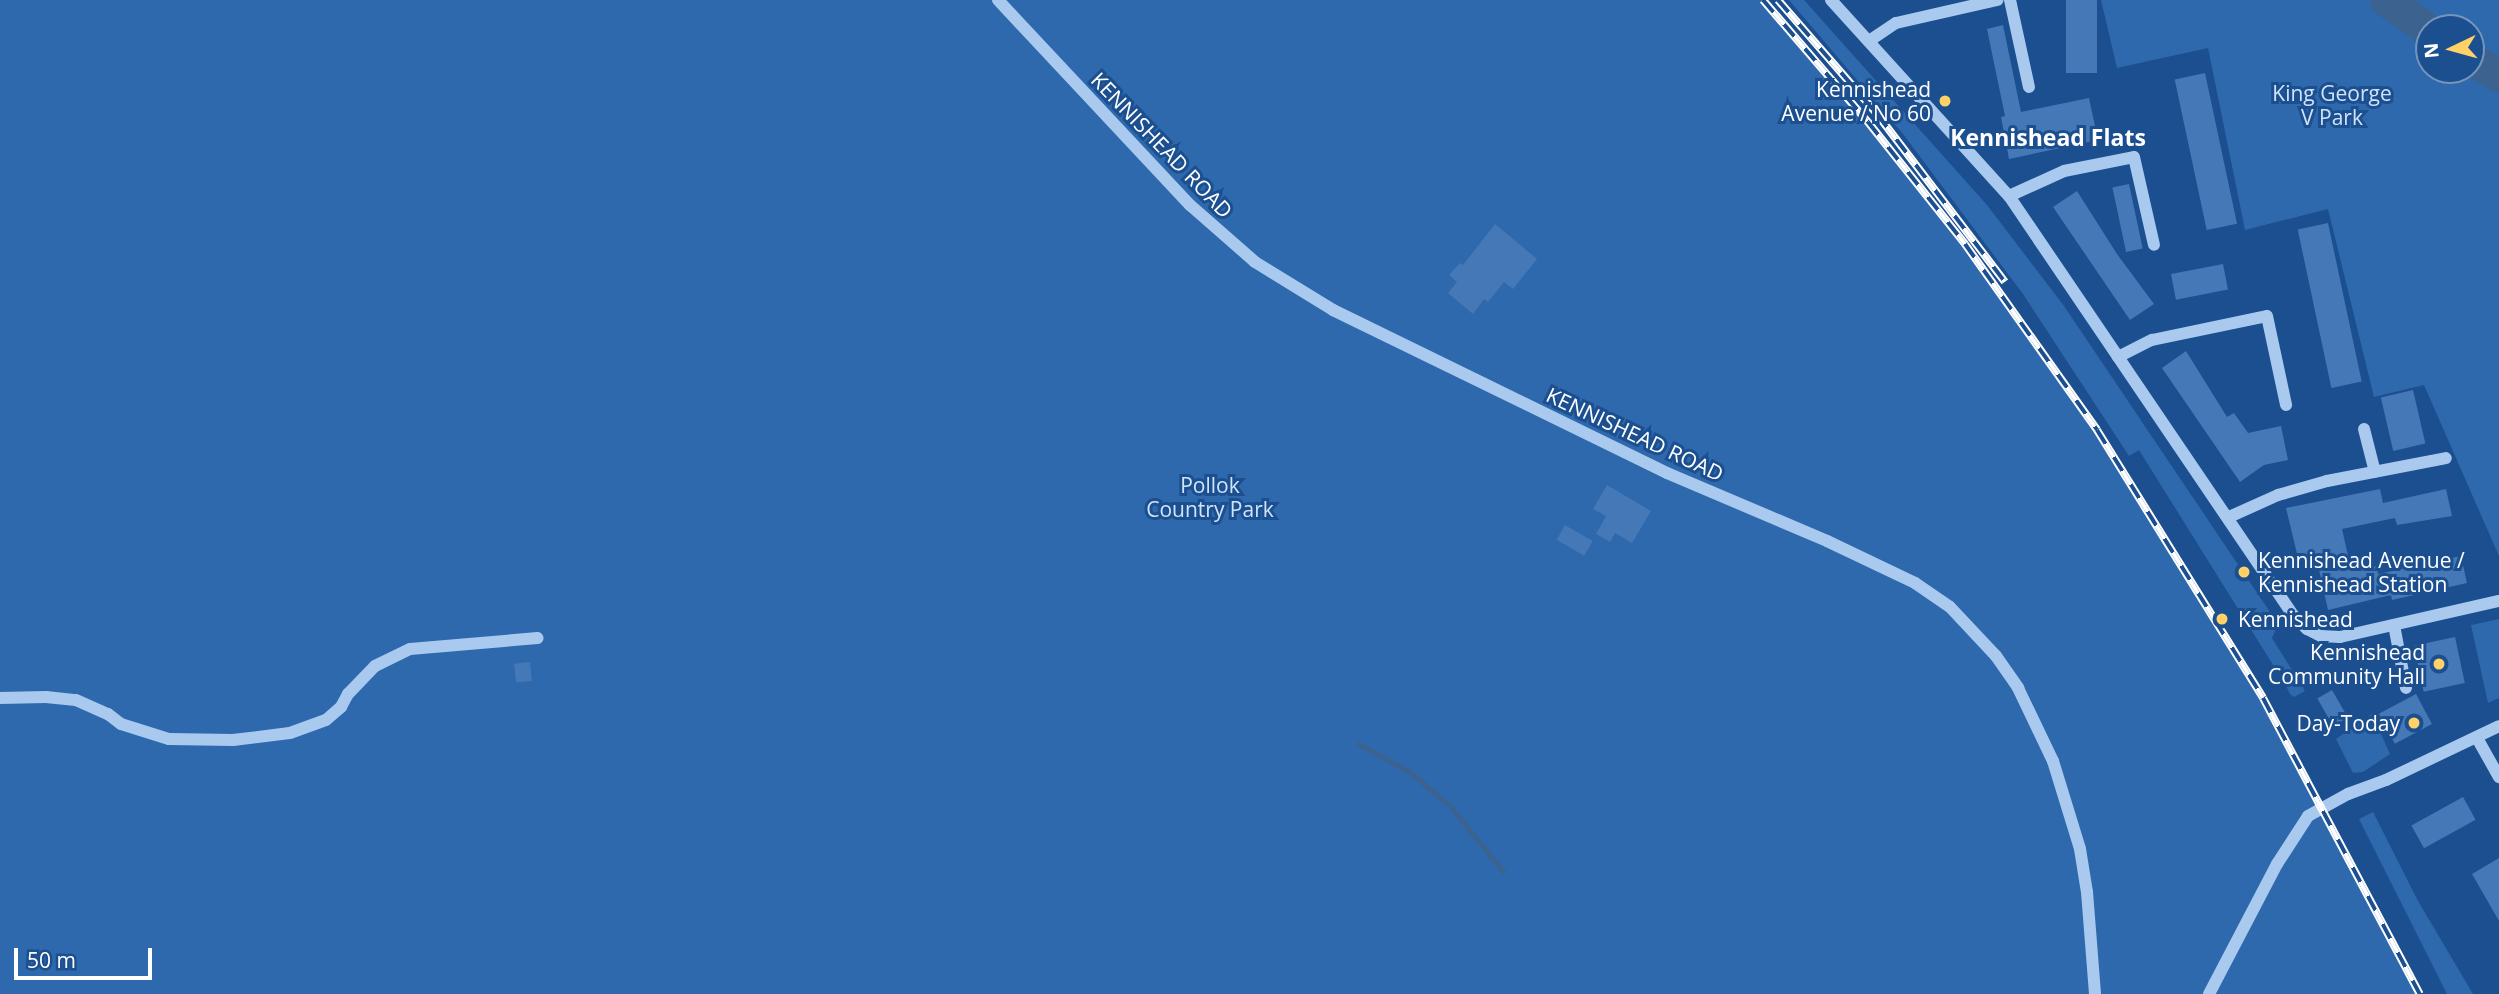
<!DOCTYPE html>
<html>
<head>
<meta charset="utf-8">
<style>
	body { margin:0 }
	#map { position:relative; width:2499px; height:994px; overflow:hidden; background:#1b4f8f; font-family:"Open Sans",sans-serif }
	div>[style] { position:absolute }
	.green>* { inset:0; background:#2e69ad }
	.stream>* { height:5px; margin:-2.5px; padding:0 2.5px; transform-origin:2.5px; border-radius:2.5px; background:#3c6290 }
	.river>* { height:33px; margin:-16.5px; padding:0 16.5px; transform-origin:16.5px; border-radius:16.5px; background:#3c6290 }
	.building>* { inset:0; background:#4478b7; transform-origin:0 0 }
	.minor>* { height:12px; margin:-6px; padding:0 6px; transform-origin:6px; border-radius:6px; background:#a9c9ee }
	.rail>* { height:8px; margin-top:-4px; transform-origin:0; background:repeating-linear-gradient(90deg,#1b4f8f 0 16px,#fff 0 32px); box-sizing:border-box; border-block:2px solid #fff }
	.dots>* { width:19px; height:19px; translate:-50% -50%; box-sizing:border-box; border:4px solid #1b4f8f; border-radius:50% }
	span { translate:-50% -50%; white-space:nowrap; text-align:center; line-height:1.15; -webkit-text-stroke:6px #1b4f8f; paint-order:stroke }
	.poi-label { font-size:21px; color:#fff }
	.right { translate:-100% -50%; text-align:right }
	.left { translate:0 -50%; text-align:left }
	.park-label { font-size:21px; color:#cfe3fa }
	.street-label { font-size:21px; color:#fff }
	.neighbourhood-label { font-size:23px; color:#fff; font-weight:700 }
	.north { position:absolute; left:2415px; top:14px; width:70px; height:70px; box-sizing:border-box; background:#1b4f8f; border:2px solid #7695bc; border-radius:50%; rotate:265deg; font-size:19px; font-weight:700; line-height:28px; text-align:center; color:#fff }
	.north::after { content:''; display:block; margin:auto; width:24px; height:32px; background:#ffd166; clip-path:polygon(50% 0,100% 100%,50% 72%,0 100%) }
	.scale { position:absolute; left:14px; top:948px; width:138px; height:32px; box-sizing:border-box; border:4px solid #fff; border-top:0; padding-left:9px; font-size:21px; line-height:24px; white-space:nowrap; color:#fff; -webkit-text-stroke:5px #1b4f8f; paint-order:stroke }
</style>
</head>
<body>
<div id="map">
	<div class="green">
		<div style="clip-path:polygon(0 0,1763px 0,1868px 122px,1965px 244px,2097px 430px,2263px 698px,2420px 994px,0 994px)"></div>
		<div style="clip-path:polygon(1789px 0,1804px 0,1987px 205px,2064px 306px,2278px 624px,2272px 638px,2305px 691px,2294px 697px,2290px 694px,2285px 684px,2289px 681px,2281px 666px,2275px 668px,2139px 450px,2129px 456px,2023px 294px,1903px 134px)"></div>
		<div style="clip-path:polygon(evenodd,2101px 0,2499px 0,2499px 556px,2424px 385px,2374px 397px,2328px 209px,2245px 230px,2208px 48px,2117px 68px,2101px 0,2429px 28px,2471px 28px,2471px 70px,2429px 70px,2429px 28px)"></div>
		<div style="clip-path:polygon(2499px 619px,2499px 698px,2488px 703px,2471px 625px)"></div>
		<div style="clip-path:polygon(2372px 714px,2390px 754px,2363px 772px,2353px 773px,2336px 739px)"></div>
		<div style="clip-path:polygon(2373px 812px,2418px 901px,2473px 994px,2447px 994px,2359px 819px)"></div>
	</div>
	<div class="stream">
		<div style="left:1359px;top:744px;width:60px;rotate:29.1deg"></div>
		<div style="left:1411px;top:773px;width:51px;rotate:40.2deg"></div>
		<div style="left:1450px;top:806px;width:84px;rotate:50.8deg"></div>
	</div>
	<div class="river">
		<div style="left:2386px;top:0;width:52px;rotate:34.9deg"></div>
		<div style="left:2471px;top:58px;width:33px;rotate:33deg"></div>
	</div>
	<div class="building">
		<div style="left:2066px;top:0;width:31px;height:73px"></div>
		<div style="clip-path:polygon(2003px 25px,2021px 112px,2089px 98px,2098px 140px,2009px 159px,2001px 117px,2005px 116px,1987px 29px)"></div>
		<div style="left:2205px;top:73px;width:154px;height:31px;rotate:78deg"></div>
		<div style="left:2129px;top:184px;width:66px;height:17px;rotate:78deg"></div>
		<div style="clip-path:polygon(2077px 191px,2117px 254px,2154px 304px,2130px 320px,2053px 207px)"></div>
		<div style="left:2328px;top:223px;width:162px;height:31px;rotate:78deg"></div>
		<div style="clip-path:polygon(1495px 224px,1537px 259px,1513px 289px,1504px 282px,1488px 302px,1484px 299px,1473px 314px,1448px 293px,1457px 282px,1449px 275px,1460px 263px,1463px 265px)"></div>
		<div style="left:2223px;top:264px;width:26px;height:53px;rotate:79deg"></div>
		<div style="clip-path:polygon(2186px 351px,2227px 417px,2234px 413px,2248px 433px,2281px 426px,2288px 460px,2264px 465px,2240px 482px,2162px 368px)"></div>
		<div style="left:2413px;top:390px;width:55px;height:33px;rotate:77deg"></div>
		<div style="clip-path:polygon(1607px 485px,1651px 511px,1632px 543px,1615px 533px,1610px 542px,1596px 534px,1606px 516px,1593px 509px)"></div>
		<div style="clip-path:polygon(2380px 489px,2383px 503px,2446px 489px,2452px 516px,2397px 525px,2395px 518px,2342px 529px,2351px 569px,2377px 566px,2378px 574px,2461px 556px,2467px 583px,2392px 600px,2391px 595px,2328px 610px,2319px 570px,2313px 571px,2310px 555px,2298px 558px,2286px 508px)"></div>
		<div style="left:1565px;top:525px;width:32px;height:17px;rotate:30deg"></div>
		<div style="left:2455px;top:637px;width:47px;height:42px;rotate:78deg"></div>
		<div style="left:530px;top:662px;width:19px;height:16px;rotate:84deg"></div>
		<div style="left:2332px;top:690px;width:32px;height:17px;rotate:60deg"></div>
		<div style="left:2416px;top:694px;width:34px;height:42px;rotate:62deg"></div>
		<div style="left:2463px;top:797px;width:26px;height:59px;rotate:61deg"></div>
		<div style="clip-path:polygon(2499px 858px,2499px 921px,2472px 874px)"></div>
	</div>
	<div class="minor">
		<div style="left:998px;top:0;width:281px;rotate:46.9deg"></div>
		<div style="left:1190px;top:205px;width:86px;rotate:41.2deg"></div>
		<div style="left:1255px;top:262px;width:92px;rotate:31.6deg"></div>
		<div style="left:1333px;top:310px;width:372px;rotate:26deg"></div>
		<div style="left:1667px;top:473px;width:174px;rotate:23deg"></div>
		<div style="left:1827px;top:541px;width:98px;rotate:25.5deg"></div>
		<div style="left:1915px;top:583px;width:42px;rotate:34.4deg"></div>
		<div style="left:1950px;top:607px;width:67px;rotate:46.8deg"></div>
		<div style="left:1996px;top:656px;width:39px;rotate:55deg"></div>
		<div style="left:2018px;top:688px;width:81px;rotate:64.4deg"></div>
		<div style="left:2053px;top:761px;width:92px;rotate:72.9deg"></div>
		<div style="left:2080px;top:849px;width:44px;rotate:80.8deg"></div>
		<div style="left:2087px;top:892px;width:102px;rotate:85.5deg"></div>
		<div style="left:1831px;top:0;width:265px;rotate:47.8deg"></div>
		<div style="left:2009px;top:196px;width:506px;rotate:55.87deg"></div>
		<div style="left:2293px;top:615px;width:20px;rotate:45deg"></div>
		<div style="left:2307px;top:629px;width:16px;rotate:27deg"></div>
		<div style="left:2321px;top:636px;width:19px;rotate:3deg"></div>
		<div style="left:2340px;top:637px;width:163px;rotate:-12.8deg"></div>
		<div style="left:2010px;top:0;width:89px;rotate:77.7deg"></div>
		<div style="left:1869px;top:41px;width:32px;rotate:-34deg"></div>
		<div style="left:1896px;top:23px;width:104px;rotate:-12.8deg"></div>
		<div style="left:2009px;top:196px;width:60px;rotate:-24.4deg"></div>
		<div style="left:2064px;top:171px;width:71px;rotate:-11.3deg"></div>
		<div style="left:2134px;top:157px;width:90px;rotate:77.2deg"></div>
		<div style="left:2118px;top:357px;width:38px;rotate:-27deg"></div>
		<div style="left:2152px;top:340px;width:117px;rotate:-11.8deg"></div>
		<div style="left:2267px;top:316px;width:91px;rotate:77.9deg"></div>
		<div style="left:2364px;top:429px;width:44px;rotate:75.7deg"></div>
		<div style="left:2229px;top:517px;width:54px;rotate:-24.2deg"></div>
		<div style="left:2278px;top:495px;width:51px;rotate:-15.9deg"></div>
		<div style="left:2327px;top:481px;width:121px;rotate:-10.9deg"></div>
		<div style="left:2394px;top:625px;width:64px;rotate:79.2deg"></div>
		<div style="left:0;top:698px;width:46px;rotate:-1.2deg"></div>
		<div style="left:46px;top:697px;width:30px;rotate:6deg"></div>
		<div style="left:76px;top:700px;width:35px;rotate:24deg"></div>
		<div style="left:108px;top:714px;width:16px;rotate:38deg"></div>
		<div style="left:121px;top:724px;width:50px;rotate:17.4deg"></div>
		<div style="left:169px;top:739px;width:64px;rotate:0.9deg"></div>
		<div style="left:233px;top:740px;width:57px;rotate:-7deg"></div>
		<div style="left:290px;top:733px;width:38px;rotate:-20deg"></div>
		<div style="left:326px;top:720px;width:20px;rotate:-41deg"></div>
		<div style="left:341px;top:707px;width:15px;rotate:-62deg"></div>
		<div style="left:348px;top:694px;width:39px;rotate:-46deg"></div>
		<div style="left:375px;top:666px;width:39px;rotate:-26deg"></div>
		<div style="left:410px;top:649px;width:128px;rotate:-4.9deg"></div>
		<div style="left:2477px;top:738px;width:45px;rotate:60.6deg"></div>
		<div style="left:2209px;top:994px;width:147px;rotate:-62.4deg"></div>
		<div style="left:2277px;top:864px;width:57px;rotate:-57.1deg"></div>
		<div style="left:2308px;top:816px;width:46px;rotate:-28.8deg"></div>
		<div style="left:2348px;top:794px;width:40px;rotate:-20.2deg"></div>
		<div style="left:2386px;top:780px;width:125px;rotate:-25.5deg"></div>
	</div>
	<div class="rail">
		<div style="left:1763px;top:0;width:161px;rotate:49.3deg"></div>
		<div style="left:1868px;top:122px;width:156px;rotate:51.5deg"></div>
		<div style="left:1965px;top:244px;width:228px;rotate:54.6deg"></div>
		<div style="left:2097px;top:430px;width:315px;rotate:58.2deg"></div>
		<div style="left:2263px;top:698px;width:335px;rotate:62.1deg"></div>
		<div style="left:1778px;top:0;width:151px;rotate:49deg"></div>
		<div style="left:1877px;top:114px;width:211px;rotate:52.7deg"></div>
	</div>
	<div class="dots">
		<div style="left:1945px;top:101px;background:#ffd166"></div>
		<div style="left:2244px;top:572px;background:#ffd166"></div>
		<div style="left:2222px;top:619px;background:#ffd166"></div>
		<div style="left:2439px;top:664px;background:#ffd166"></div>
		<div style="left:2414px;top:723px;background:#ffd166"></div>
	</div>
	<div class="poi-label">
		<span class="right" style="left:1931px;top:101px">Kennishead<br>Avenue / No 60</span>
		<span class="left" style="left:2258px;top:572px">Kennishead Avenue /<br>Kennishead Station</span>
		<span class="left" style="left:2238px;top:619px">Kennishead</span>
		<span class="right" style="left:2425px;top:664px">Kennishead<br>Community Hall</span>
		<span class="right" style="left:2400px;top:723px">Day-Today</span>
	</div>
	<div class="park-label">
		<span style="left:2332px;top:105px">King George<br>V Park</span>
		<span style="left:1210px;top:497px">Pollok<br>Country Park</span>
	</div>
	<div class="street-label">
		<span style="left:1162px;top:145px;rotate:46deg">KENNISHEAD ROAD</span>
		<span style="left:1635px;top:434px;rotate:25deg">KENNISHEAD ROAD</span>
	</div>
	<div class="neighbourhood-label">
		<span style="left:2048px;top:137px">Kennishead Flats</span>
	</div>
	<div class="north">N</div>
	<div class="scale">50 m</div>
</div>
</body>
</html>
